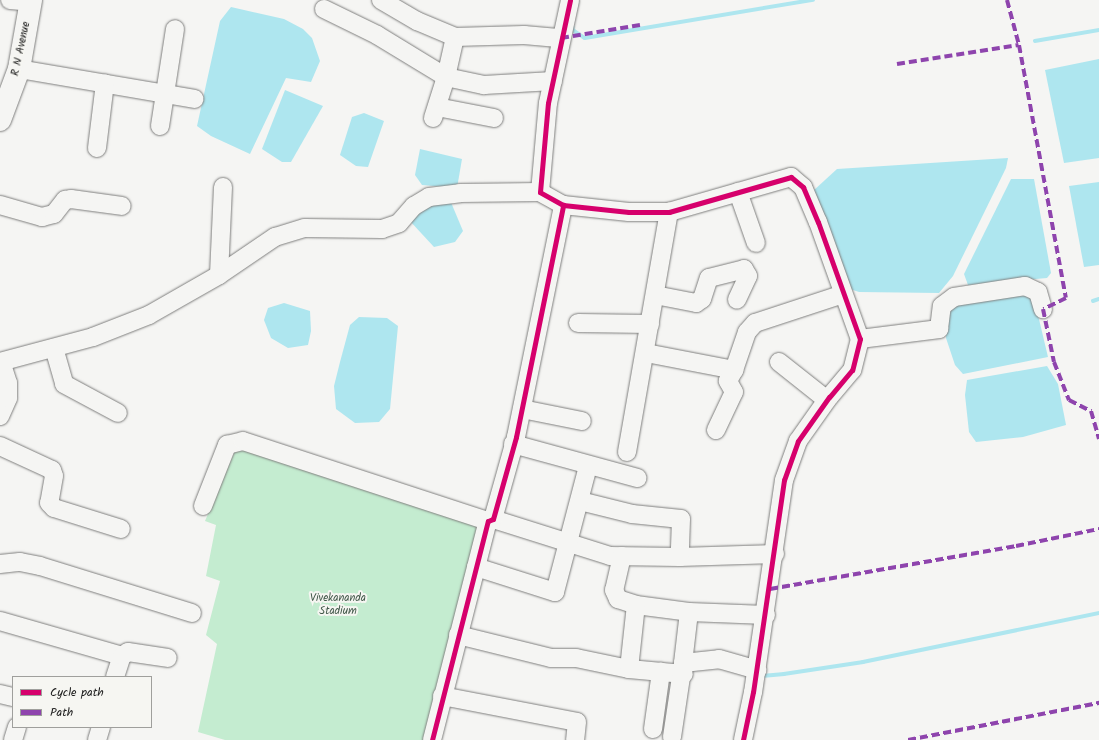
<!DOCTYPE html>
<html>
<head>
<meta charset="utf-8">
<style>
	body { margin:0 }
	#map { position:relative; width:1099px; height:740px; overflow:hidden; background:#f5f5f3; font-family:Kalam,sans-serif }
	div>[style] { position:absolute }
	.green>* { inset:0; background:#c4ecd0 }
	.water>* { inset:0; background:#aee6ef }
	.stream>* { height:3.5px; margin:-1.75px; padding:0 1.75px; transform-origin:1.75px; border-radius:1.75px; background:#aee6ef }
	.roads { filter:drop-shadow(0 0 1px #7e7e7d) drop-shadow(0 0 1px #7e7e7d) }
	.minor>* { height:18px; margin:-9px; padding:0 9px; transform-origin:9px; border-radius:9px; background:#f5f5f3 }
	.major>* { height:22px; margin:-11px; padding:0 11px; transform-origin:11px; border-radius:11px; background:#f5f5f3 }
	.quiet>* { height:4px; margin-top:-2px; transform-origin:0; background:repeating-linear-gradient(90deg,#8e44ad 0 8px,transparent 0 12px) }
	.cycleway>* { height:5px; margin:-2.5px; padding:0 2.5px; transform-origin:2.5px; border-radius:2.5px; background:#d6006c }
	span { translate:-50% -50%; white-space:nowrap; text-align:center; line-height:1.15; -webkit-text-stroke:4px #f6f6f2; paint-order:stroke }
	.street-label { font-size:11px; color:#1c1c1c }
	.park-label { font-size:11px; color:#42584a }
	.legend { position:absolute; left:12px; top:676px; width:140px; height:52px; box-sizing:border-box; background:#f6f6f2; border:1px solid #9f9f9c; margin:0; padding:5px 7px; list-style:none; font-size:12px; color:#1c1c1c }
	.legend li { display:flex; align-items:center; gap:8px; height:20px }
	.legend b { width:20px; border:1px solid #9f9f9c }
</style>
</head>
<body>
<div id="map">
	<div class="green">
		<div style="clip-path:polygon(238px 444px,485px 524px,426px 740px,225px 740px,198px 732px,217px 644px,206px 635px,220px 581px,206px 576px,216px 525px,205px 521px)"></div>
	</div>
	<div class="water">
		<div style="clip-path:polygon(231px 7px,284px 19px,303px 29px,312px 38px,320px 61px,311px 82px,286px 78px,250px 154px,211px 136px,197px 126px,220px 21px)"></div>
		<div style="clip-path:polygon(1099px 59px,1099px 158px,1064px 163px,1045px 70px)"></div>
		<div style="clip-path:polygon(285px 90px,323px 106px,291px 162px,282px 162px,262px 149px)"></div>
		<div style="clip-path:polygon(364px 113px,384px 121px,368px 167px,356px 166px,340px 155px,352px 117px)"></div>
		<div style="clip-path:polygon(420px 149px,462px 159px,457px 188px,422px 185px,415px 175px)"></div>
		<div style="clip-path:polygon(1008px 158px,1006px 168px,953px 276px,939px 293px,859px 292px,847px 288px,813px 191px,837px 169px)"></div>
		<div style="clip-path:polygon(1011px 179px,1034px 179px,1051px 273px,1047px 278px,968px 285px,964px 274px)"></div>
		<div style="clip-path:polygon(1099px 182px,1099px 265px,1084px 267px,1069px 186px)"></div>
		<div style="clip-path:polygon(450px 200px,463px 231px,455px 242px,434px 247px,409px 220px,419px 210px)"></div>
		<div style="clip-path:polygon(1004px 293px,1033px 294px,1048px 357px,963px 374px,955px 365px,946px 338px,945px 306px)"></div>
		<div style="clip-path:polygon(284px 303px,310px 311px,311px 331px,308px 345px,288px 348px,271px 338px,264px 320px,268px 308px)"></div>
		<div style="clip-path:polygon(359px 317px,387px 318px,398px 326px,390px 409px,379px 422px,355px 423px,336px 409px,334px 386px,340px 362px,350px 325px)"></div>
		<div style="clip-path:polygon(1047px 366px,1058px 384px,1066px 425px,1023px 437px,976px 442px,969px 432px,965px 395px,967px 380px)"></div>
	</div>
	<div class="stream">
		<div style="left:573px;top:27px;width:3px;rotate:90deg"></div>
		<div style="left:573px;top:30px;width:14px;rotate:34deg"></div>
		<div style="left:585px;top:38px;width:231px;rotate:-9.5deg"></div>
		<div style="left:1035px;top:41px;width:65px;rotate:-9.8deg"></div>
		<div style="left:1093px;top:301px;width:6px;rotate:-18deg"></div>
		<div style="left:761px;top:676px;width:23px;rotate:-5deg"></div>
		<div style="left:784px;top:674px;width:80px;rotate:-8.6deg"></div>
		<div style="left:863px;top:662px;width:241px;rotate:-11.7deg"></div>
	</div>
	<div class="roads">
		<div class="minor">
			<div style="left:10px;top:0;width:21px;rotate:5deg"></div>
			<div style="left:381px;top:0;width:42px;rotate:30.3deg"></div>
			<div style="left:417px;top:21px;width:41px;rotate:22.8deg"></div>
			<div style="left:455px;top:37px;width:69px;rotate:-1.7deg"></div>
			<div style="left:524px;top:35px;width:37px;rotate:5deg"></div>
			<div style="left:324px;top:9px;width:59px;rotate:26.1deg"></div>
			<div style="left:377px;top:35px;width:81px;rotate:31.3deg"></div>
			<div style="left:446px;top:77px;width:39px;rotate:12deg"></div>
			<div style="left:484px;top:85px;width:69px;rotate:-3.3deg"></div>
			<div style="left:19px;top:69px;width:178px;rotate:9.7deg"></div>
			<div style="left:437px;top:107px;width:58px;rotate:10.9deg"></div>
			<div style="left:433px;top:118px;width:43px;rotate:-72.4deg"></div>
			<div style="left:446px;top:77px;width:41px;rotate:-77.3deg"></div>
			<div style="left:160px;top:126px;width:98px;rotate:-81.2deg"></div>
			<div style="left:97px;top:148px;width:65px;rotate:-83deg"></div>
			<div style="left:738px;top:192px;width:54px;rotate:70.6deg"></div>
			<div style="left:0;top:205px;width:44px;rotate:15.9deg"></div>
			<div style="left:42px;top:217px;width:12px;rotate:-14deg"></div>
			<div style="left:54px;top:214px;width:18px;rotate:-52deg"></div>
			<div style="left:65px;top:200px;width:6px;rotate:-9deg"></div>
			<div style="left:71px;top:199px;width:51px;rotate:7.8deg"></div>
			<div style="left:563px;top:205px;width:66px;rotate:6.1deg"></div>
			<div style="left:629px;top:212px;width:40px"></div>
			<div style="left:669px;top:212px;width:127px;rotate:-16deg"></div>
			<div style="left:791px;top:177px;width:16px;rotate:40deg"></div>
			<div style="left:803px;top:187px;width:38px;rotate:67deg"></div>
			<div style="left:818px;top:222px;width:124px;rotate:70.3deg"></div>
			<div style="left:860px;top:339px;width:32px;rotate:104deg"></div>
			<div style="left:852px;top:370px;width:35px;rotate:130deg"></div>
			<div style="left:829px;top:397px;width:54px;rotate:125.2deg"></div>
			<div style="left:798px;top:441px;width:41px;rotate:109.7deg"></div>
			<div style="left:784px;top:480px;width:214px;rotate:98.3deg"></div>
			<div style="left:753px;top:692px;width:49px;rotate:101.8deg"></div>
			<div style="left:219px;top:275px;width:88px;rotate:-87.4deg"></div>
			<div style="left:655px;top:295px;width:42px;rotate:11deg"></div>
			<div style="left:696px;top:303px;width:7px;rotate:-34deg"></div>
			<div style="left:702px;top:299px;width:22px;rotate:-72deg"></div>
			<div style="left:709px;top:278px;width:36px;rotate:-14deg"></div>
			<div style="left:744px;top:269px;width:8px;rotate:60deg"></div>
			<div style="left:748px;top:276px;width:26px;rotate:115deg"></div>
			<div style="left:578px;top:323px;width:72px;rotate:0.8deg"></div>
			<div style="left:860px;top:339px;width:80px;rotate:-7.2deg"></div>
			<div style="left:939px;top:329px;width:23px;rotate:-83deg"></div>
			<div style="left:942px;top:306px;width:15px;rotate:-37deg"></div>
			<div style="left:954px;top:297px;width:72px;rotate:-8.8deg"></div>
			<div style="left:1025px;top:286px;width:14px;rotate:25deg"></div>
			<div style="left:1038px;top:292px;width:18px;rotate:74deg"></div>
			<div style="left:54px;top:348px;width:37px;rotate:74deg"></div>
			<div style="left:64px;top:384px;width:61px;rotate:28.2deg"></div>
			<div style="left:646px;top:353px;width:90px;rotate:10.9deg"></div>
			<div style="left:734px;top:370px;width:40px;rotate:-71.1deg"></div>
			<div style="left:747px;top:332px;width:12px;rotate:-48deg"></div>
			<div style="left:755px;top:323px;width:93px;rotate:-18.2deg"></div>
			<div style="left:0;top:362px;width:96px;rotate:-15deg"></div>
			<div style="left:93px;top:337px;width:60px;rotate:-21.4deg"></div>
			<div style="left:149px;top:315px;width:81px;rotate:-29.7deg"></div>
			<div style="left:219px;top:275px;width:68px;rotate:-34.2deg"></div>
			<div style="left:275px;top:237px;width:31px;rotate:-17deg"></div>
			<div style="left:305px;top:228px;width:77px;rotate:0.7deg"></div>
			<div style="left:382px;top:229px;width:18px;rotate:-19deg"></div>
			<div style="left:399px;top:223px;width:23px;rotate:-49deg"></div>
			<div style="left:414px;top:206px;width:17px;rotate:-31deg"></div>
			<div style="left:429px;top:197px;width:31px;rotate:-7deg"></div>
			<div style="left:460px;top:193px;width:80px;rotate:-0.7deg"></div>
			<div style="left:779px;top:362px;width:61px;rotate:38.4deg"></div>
			<div style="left:522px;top:409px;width:61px;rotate:11.3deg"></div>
			<div style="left:0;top:416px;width:20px;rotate:-66deg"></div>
			<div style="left:8px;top:398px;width:15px;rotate:-90deg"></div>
			<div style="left:8px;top:383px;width:22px;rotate:-108deg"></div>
			<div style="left:716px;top:430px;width:42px;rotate:-64.7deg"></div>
			<div style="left:734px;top:392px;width:13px;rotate:-119deg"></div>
			<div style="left:728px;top:381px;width:13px;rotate:-61deg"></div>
			<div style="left:513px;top:444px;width:129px;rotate:15.3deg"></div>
			<div style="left:0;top:446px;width:57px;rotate:24.8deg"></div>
			<div style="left:52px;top:470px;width:6px;rotate:72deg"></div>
			<div style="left:54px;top:476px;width:27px;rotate:100deg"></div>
			<div style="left:49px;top:503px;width:7px;rotate:45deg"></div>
			<div style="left:54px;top:508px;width:70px;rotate:17.4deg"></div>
			<div style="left:627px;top:452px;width:244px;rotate:-80.1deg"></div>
			<div style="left:580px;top:501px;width:54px;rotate:14deg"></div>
			<div style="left:632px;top:514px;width:49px;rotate:5.8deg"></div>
			<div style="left:681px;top:519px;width:38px;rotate:92deg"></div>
			<div style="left:680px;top:557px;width:95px;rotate:-1.8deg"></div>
			<div style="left:203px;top:506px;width:66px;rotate:-68.5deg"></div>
			<div style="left:227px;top:445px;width:16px;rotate:-14deg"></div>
			<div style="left:243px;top:441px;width:258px;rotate:18.1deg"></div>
			<div style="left:493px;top:519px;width:123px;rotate:17.5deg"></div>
			<div style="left:610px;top:556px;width:70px;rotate:0.8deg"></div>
			<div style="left:622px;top:556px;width:35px;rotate:103deg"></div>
			<div style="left:614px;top:590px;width:10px;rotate:66deg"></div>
			<div style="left:618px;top:599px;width:19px;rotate:18deg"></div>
			<div style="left:636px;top:605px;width:53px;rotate:7.5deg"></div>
			<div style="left:689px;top:612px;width:77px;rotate:2.2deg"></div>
			<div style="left:0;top:564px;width:20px;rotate:-6deg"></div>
			<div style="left:20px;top:562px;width:20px;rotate:11deg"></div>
			<div style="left:40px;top:566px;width:159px;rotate:17.2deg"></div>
			<div style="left:476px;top:567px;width:83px;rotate:17.6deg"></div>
			<div style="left:555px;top:592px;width:130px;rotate:-75.3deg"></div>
			<div style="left:0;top:621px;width:127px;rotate:16deg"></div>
			<div style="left:458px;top:635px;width:96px;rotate:13.9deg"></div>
			<div style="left:551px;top:658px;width:25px"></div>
			<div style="left:576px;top:658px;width:54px;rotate:11.7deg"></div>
			<div style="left:629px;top:669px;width:55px;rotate:5.2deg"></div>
			<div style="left:683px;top:663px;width:51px;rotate:-83.3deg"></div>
			<div style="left:629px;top:669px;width:64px;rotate:-83.8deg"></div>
			<div style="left:115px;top:677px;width:22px;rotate:-72deg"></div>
			<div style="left:122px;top:656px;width:7px;rotate:-34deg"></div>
			<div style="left:128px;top:652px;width:40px;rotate:8.5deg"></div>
			<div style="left:0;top:694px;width:13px;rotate:13deg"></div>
			<div style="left:442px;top:696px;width:137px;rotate:10.9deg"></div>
			<div style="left:577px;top:722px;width:18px;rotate:96deg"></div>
			<div style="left:653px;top:729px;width:58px;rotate:-82deg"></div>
			<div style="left:672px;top:737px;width:75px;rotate:-81.5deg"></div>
			<div style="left:683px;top:663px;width:36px;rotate:-6deg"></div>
			<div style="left:719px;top:659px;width:40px;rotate:16deg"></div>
			<div style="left:13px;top:740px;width:14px;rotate:-73deg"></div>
			<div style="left:97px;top:740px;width:14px;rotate:-73deg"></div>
			<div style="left:432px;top:740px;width:226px;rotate:-75.7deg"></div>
			<div style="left:488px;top:521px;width:5px;rotate:-22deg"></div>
			<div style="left:493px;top:519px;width:85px;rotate:-74.3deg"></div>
			<div style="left:516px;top:437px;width:237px;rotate:-78.5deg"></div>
			<div style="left:563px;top:205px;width:26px;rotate:-151deg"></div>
			<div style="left:540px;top:192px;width:89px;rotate:-84.9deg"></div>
			<div style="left:548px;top:103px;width:105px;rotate:-77.9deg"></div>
		</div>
		<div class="major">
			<div style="left:0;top:120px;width:54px;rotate:-69.6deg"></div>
			<div style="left:19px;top:69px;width:70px;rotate:-80.1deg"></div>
		</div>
	</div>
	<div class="quiet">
		<div style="left:1007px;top:0;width:47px;rotate:75.1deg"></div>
		<div style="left:1019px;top:45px;width:257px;rotate:79.5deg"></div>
		<div style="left:1066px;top:298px;width:25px;rotate:154deg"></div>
		<div style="left:1043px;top:309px;width:54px;rotate:78.3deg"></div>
		<div style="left:1054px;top:362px;width:41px;rotate:68.5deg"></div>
		<div style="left:1069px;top:400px;width:25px;rotate:27deg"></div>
		<div style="left:1091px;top:411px;width:29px;rotate:74deg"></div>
		<div style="left:561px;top:38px;width:80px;rotate:-9.3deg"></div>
		<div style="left:897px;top:64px;width:123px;rotate:-8.9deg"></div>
		<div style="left:770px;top:589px;width:250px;rotate:-9.9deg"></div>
		<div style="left:1016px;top:546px;width:85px;rotate:-11.6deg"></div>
		<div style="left:908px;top:740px;width:195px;rotate:-11deg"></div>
	</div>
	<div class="cycleway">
		<div style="left:563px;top:205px;width:66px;rotate:6.1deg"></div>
		<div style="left:629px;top:212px;width:40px"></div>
		<div style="left:669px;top:212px;width:127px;rotate:-16deg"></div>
		<div style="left:791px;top:177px;width:16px;rotate:40deg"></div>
		<div style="left:803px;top:187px;width:38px;rotate:67deg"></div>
		<div style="left:818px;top:222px;width:124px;rotate:70.3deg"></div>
		<div style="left:860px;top:339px;width:32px;rotate:104deg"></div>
		<div style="left:852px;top:370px;width:35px;rotate:130deg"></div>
		<div style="left:829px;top:397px;width:54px;rotate:125.2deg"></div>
		<div style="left:798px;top:441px;width:41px;rotate:109.7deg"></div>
		<div style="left:784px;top:480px;width:214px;rotate:98.3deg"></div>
		<div style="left:753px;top:692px;width:49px;rotate:101.8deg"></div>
		<div style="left:432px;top:740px;width:226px;rotate:-75.7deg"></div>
		<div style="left:488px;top:521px;width:5px;rotate:-22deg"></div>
		<div style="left:493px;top:519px;width:85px;rotate:-74.3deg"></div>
		<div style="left:516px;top:437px;width:237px;rotate:-78.5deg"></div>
		<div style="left:563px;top:205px;width:26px;rotate:-151deg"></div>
		<div style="left:540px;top:192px;width:89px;rotate:-84.9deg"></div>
		<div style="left:548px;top:103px;width:105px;rotate:-77.9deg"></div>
	</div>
	<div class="street-label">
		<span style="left:21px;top:49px;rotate:-78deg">R N Avenue</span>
	</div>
	<div class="park-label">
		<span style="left:338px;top:605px">Vivekananda<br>Stadium</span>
	</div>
	<ul class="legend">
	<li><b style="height:5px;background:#d6006c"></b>Cycle path</li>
	<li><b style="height:5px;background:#8e44ad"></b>Path</li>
	</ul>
</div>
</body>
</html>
